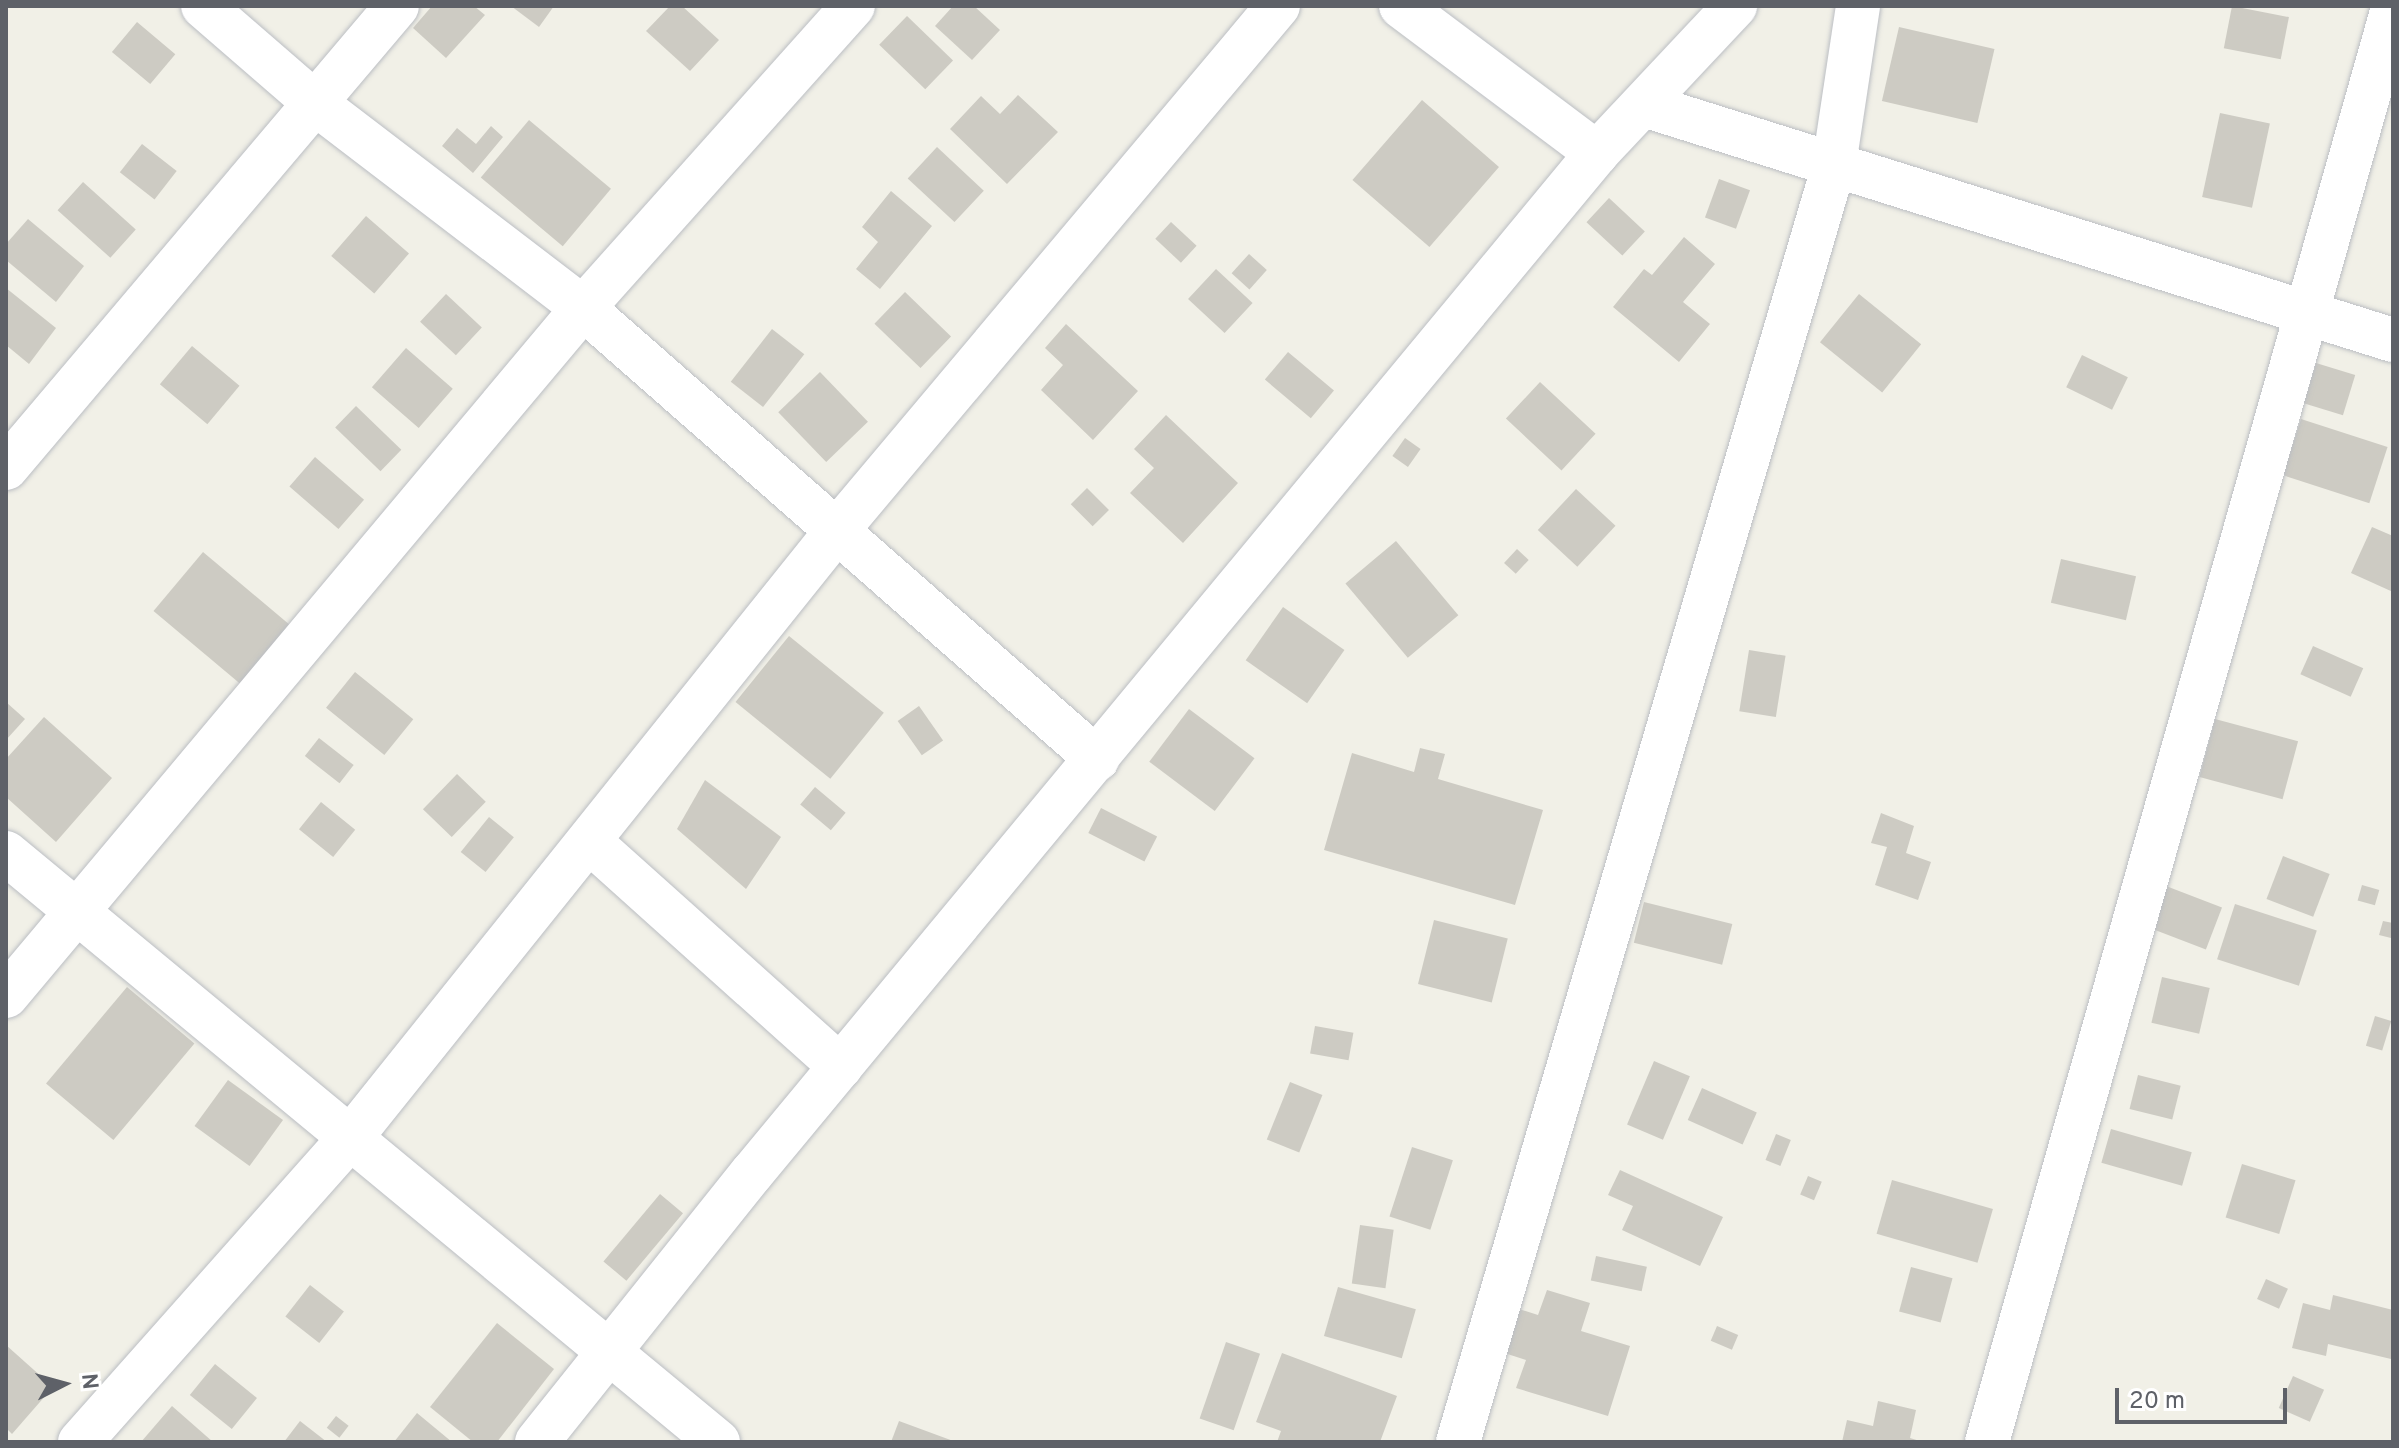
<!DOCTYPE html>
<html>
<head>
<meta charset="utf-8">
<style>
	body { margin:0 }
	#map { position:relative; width:2399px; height:1448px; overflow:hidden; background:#f1f0e7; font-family:Overpass,sans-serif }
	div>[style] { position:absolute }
	.building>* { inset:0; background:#cdcbc3; transform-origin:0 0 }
	.roads { filter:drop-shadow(0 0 2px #bbbec3) drop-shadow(0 0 2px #bbbec3) }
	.minor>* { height:44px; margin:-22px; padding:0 22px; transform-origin:22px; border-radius:22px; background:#fff }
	span { translate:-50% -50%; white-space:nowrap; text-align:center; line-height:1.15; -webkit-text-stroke:6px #fff; paint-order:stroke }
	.frame { position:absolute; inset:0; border:8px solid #5e6168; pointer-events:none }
	.north { position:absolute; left:24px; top:1344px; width:80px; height:80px; -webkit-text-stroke:6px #fff; paint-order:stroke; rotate:84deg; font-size:22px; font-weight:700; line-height:32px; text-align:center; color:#5e6168 }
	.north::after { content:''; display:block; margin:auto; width:28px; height:36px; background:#5e6168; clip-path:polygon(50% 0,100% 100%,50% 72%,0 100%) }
	.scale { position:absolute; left:2115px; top:1388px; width:172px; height:36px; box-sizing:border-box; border:4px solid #5e6168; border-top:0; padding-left:10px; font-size:24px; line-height:28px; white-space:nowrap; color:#5e6168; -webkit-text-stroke:6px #fff; paint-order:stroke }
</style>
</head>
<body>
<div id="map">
	<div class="building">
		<div style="clip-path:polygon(432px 6px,474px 6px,485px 15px,446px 58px,413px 28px)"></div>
		<div style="clip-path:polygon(511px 6px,554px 6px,539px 27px)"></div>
		<div style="clip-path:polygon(670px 6px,682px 6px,719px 40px,690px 71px,646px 31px)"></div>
		<div style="clip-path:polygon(953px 6px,974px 6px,1000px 30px,972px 60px,935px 26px)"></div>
		<div style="left:2232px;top:6px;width:58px;height:43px;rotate:11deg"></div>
		<div style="left:907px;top:16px;width:64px;height:40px;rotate:44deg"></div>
		<div style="left:137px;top:22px;width:50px;height:39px;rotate:40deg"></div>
		<div style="left:1899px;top:27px;width:98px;height:76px;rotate:13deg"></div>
		<div style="clip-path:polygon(1018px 95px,1058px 132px,1007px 184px,950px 129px,981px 96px,1000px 114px)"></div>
		<div style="left:1422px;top:100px;width:102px;height:106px;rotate:41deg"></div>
		<div style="left:2220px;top:113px;width:51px;height:86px;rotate:12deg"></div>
		<div style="left:529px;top:120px;width:107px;height:75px;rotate:40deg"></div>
		<div style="clip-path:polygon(491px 126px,503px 137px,473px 173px,442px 146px,457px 128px,476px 144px)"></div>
		<div style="left:142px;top:144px;width:44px;height:36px;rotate:38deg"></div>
		<div style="left:937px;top:147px;width:64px;height:43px;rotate:43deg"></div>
		<div style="left:1719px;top:179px;width:33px;height:41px;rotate:20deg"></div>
		<div style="left:83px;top:182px;width:71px;height:38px;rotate:42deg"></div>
		<div style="clip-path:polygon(891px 191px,932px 226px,880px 289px,856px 269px,878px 242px,862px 227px)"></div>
		<div style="left:1609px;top:198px;width:49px;height:33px;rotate:43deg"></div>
		<div style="left:366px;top:216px;width:57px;height:53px;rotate:41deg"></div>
		<div style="clip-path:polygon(28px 219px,84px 266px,56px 302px,6px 260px,6px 244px)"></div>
		<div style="left:1171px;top:222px;width:35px;height:23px;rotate:43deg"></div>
		<div style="clip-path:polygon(1684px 237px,1715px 264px,1683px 302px,1710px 324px,1679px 362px,1613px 307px,1644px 269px,1652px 275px)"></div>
		<div style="left:1249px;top:254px;width:24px;height:26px;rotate:42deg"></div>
		<div style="left:1216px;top:269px;width:50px;height:41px;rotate:43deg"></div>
		<div style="clip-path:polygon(6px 288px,56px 328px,29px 364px,6px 345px)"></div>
		<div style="left:905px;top:292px;width:64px;height:44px;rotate:44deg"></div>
		<div style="left:446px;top:294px;width:49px;height:38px;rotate:43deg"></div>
		<div style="left:1859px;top:294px;width:80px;height:62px;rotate:39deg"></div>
		<div style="clip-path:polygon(1066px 324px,1138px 391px,1093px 440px,1041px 390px,1063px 365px,1045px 348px)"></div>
		<div style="left:772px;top:329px;width:41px;height:67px;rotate:38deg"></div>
		<div style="left:192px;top:346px;width:62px;height:50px;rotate:40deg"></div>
		<div style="left:406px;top:348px;width:62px;height:52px;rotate:41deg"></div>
		<div style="left:1288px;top:352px;width:60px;height:36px;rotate:40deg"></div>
		<div style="left:2082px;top:355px;width:51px;height:36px;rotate:26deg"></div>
		<div style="left:2316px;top:363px;width:41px;height:42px;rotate:17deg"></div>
		<div style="left:820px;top:372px;width:69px;height:58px;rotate:46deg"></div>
		<div style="left:1540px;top:382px;width:76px;height:50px;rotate:43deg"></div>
		<div style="left:356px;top:406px;width:63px;height:30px;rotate:44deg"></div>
		<div style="clip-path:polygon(1166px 415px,1238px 483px,1183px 543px,1130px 493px,1154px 468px,1134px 449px)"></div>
		<div style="left:2301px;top:419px;width:91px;height:59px;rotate:18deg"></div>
		<div style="left:1405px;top:438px;width:19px;height:22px;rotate:35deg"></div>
		<div style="left:315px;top:457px;width:65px;height:39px;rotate:41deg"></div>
		<div style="left:1087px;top:488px;width:31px;height:23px;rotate:45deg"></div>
		<div style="left:1576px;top:489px;width:54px;height:56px;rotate:43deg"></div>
		<div style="clip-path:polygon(2372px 527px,2393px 536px,2393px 592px,2351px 573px)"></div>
		<div style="left:1396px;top:541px;width:97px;height:66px;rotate:50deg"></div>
		<div style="left:1517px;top:549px;width:16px;height:19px;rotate:43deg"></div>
		<div style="left:203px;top:552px;width:117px;height:77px;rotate:40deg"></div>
		<div style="left:2061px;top:559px;width:77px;height:45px;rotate:13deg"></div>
		<div style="left:1283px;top:607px;width:75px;height:65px;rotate:35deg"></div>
		<div style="left:789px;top:636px;width:122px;height:85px;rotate:39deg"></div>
		<div style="left:2313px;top:646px;width:55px;height:31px;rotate:24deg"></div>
		<div style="left:1749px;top:650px;width:37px;height:62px;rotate:9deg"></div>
		<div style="left:355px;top:672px;width:75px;height:46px;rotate:39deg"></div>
		<div style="clip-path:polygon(6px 702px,25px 719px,6px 740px)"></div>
		<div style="left:919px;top:706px;width:42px;height:26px;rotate:55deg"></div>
		<div style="left:1189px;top:709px;width:82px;height:66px;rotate:37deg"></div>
		<div style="clip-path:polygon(44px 717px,112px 778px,56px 842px,6px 797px,6px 759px)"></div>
		<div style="left:2215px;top:719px;width:86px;height:60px;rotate:15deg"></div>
		<div style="left:319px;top:738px;width:44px;height:23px;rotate:38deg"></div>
		<div style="clip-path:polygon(1420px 748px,1445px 754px,1438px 779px,1543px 810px,1515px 905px,1324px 850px,1352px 753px,1414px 772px)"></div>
		<div style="left:457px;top:774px;width:40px;height:49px;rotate:44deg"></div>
		<div style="clip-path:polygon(705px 780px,781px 837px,746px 889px,677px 829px)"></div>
		<div style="left:815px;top:787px;width:40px;height:23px;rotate:40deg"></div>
		<div style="left:321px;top:802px;width:44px;height:35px;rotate:39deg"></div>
		<div style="left:1101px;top:808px;width:63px;height:28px;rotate:27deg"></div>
		<div style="clip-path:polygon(1881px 813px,1914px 826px,1906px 853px,1931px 862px,1918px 900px,1875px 885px,1887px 847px,1871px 843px)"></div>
		<div style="left:489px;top:817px;width:32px;height:45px;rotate:39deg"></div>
		<div style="left:2283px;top:856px;width:50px;height:46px;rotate:21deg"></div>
		<div style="left:2362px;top:885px;width:18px;height:16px;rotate:16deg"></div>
		<div style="left:2166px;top:886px;width:60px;height:45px;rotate:21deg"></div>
		<div style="left:1644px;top:902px;width:91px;height:42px;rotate:14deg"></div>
		<div style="left:2235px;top:904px;width:86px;height:58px;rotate:18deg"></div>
		<div style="left:1434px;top:920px;width:76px;height:66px;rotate:14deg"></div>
		<div style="clip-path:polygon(2383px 921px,2393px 923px,2391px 938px,2379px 935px)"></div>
		<div style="left:2162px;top:977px;width:49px;height:47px;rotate:13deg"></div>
		<div style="left:127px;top:987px;width:88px;height:126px;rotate:40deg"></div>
		<div style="left:2375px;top:1016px;width:17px;height:31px;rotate:17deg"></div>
		<div style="left:1315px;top:1026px;width:39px;height:28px;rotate:10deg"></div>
		<div style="left:1654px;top:1061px;width:39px;height:69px;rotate:23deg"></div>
		<div style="left:2138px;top:1075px;width:44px;height:35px;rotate:14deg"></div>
		<div style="left:228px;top:1080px;width:68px;height:57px;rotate:36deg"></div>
		<div style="left:1290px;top:1082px;width:35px;height:62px;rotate:22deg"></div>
		<div style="left:1702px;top:1088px;width:60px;height:35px;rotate:24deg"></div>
		<div style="left:2111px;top:1129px;width:84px;height:35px;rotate:16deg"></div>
		<div style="left:1776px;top:1134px;width:16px;height:28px;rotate:22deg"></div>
		<div style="left:1412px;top:1147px;width:43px;height:73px;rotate:18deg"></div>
		<div style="left:2242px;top:1164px;width:56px;height:56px;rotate:17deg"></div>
		<div style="clip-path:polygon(1620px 1170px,1723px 1217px,1700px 1266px,1622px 1230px,1633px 1206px,1608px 1195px)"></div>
		<div style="left:1808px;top:1176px;width:15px;height:20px;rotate:23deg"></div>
		<div style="left:1892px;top:1180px;width:105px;height:56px;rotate:16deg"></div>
		<div style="left:660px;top:1194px;width:30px;height:88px;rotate:40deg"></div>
		<div style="left:1360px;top:1225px;width:34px;height:59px;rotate:8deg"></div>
		<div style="left:1596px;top:1256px;width:52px;height:25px;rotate:12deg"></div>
		<div style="left:1911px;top:1267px;width:43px;height:46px;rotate:15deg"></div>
		<div style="left:2266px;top:1279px;width:24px;height:22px;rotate:24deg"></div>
		<div style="left:310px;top:1285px;width:43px;height:40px;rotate:38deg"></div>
		<div style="left:1338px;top:1287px;width:81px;height:51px;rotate:16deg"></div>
		<div style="clip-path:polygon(1547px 1290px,1590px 1303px,1581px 1331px,1630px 1346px,1608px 1416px,1516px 1388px,1526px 1360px,1489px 1348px,1503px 1304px,1538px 1315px)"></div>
		<div style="clip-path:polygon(2333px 1295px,2393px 1310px,2391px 1359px,2328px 1344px,2326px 1356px,2292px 1348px,2303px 1303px,2330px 1310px)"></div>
		<div style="clip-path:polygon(497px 1323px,554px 1369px,497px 1442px,473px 1442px,430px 1407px)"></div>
		<div style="left:1717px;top:1326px;width:23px;height:16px;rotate:23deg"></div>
		<div style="left:1226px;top:1342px;width:36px;height:81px;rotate:19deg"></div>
		<div style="clip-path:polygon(6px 1345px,53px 1387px,12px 1434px,6px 1428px)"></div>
		<div style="clip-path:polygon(1282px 1353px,1397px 1396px,1380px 1442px,1277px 1442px,1281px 1431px,1256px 1422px)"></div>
		<div style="left:215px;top:1364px;width:54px;height:40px;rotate:39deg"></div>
		<div style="left:2293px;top:1376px;width:34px;height:35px;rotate:24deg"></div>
		<div style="clip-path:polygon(1878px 1401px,1916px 1410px,1910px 1438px,1923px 1442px,1842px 1442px,1847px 1420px,1873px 1426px)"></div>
		<div style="clip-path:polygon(172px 1406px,213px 1442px,141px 1442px)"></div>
		<div style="clip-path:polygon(417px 1413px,452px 1442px,394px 1442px)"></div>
		<div style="left:336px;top:1416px;width:16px;height:15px;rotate:38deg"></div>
		<div style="clip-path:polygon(300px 1421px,327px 1442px,284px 1442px)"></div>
		<div style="clip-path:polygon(899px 1421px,956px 1442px,891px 1442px)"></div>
	</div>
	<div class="roads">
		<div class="minor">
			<div style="left:203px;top:6px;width:148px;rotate:40.9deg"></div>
			<div style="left:315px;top:103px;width:337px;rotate:37.4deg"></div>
			<div style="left:583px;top:308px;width:684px;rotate:41.26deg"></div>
			<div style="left:1401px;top:6px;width:245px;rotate:36.9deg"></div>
			<div style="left:1647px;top:106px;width:782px;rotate:17.42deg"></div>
			<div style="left:6px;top:468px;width:605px;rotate:-49.76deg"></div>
			<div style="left:589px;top:841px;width:338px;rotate:41.9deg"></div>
			<div style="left:6px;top:853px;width:924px;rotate:39.6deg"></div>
			<div style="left:6px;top:996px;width:898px;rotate:-50.01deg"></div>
			<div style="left:583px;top:308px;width:405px;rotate:-48.2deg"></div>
			<div style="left:80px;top:1442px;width:409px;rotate:-48.4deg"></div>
			<div style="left:352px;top:1136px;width:779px;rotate:-51.31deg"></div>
			<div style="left:839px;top:528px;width:682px;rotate:-49.94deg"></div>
			<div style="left:537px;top:1442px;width:344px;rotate:-51.4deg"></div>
			<div style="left:752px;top:1173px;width:1325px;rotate:-50.36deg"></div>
			<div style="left:1597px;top:153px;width:202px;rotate:-46.8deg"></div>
			<div style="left:1458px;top:1442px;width:1331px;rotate:-73.59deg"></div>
			<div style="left:1834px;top:165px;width:161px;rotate:-81.4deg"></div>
			<div style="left:1987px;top:1442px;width:1490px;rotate:-74.19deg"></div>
		</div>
	</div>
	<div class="frame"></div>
	<div class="north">N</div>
	<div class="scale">20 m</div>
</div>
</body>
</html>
